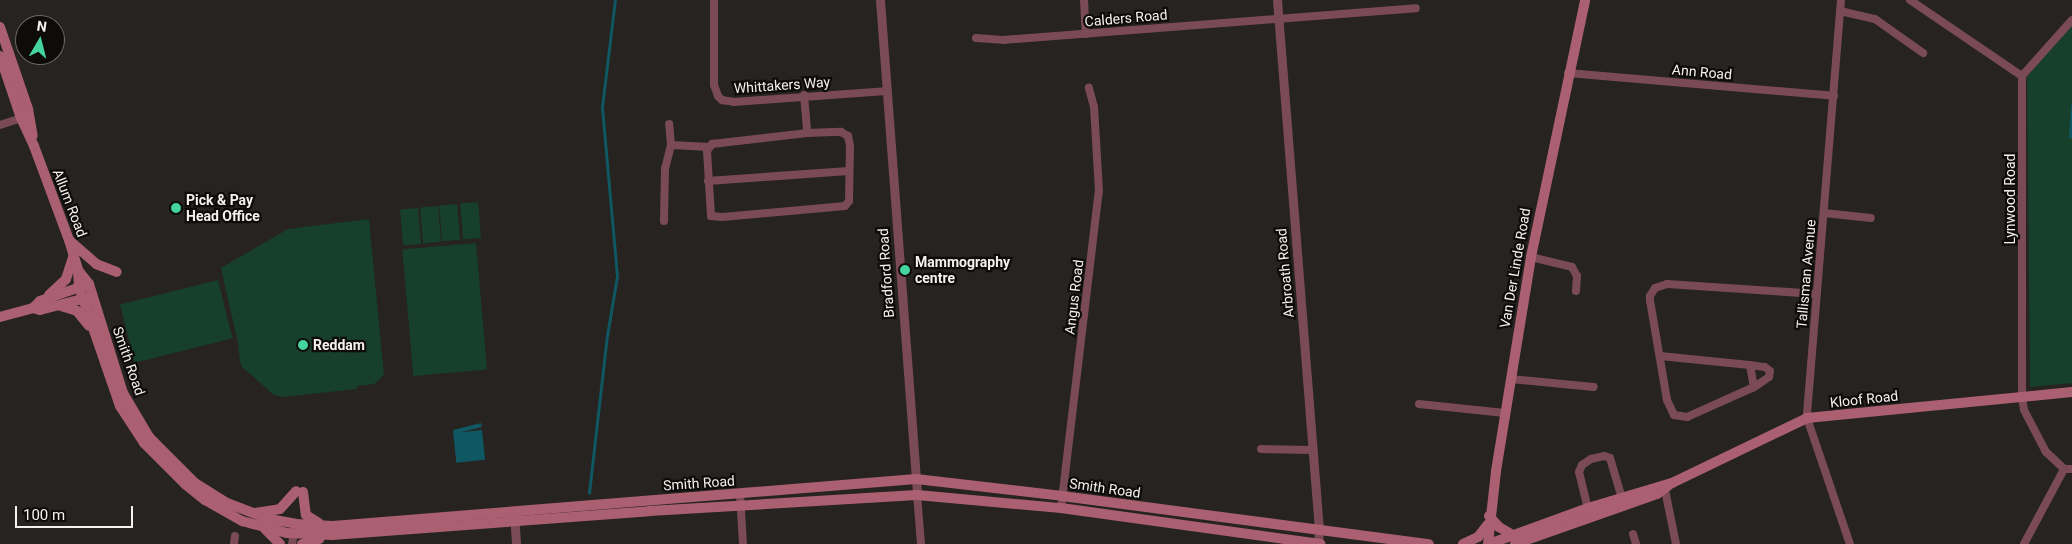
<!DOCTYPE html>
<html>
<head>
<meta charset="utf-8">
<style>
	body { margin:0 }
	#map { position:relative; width:2072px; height:544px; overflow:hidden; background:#262320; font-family:Roboto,sans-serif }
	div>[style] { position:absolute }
	.green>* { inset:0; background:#163f2c; transform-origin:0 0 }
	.water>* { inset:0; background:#0f5762; transform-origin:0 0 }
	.stream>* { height:2.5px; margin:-1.25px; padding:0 1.25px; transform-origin:1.25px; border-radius:1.25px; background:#0f5762 }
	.minor>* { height:8px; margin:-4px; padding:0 4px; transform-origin:4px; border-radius:4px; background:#7a4b56 }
	.tertiary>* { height:9px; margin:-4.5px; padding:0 4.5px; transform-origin:4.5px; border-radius:4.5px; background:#7a4b56 }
	.secondary>* { height:10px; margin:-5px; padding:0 5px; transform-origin:5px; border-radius:5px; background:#ab6072 }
	.dots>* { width:14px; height:14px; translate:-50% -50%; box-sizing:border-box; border:2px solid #0e0c0b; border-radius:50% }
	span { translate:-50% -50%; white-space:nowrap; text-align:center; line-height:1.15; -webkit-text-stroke:4.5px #0e0c0b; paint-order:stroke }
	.street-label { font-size:14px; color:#f4f1ef }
	.poi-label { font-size:14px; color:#f4f1ef; font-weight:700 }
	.left { translate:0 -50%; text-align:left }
	.north { position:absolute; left:15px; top:15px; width:50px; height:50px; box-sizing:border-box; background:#0e0c0b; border:1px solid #6a6866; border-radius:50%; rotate:8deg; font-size:14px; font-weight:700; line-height:20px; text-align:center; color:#f4f1ef }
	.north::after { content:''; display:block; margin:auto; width:18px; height:22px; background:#43d4a0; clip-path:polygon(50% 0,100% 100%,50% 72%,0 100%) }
	.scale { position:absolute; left:15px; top:506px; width:118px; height:22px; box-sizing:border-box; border:2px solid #f4f1ef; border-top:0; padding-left:6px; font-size:15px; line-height:18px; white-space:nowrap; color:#f4f1ef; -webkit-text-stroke:4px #0e0c0b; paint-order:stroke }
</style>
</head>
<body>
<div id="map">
	<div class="green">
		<div style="clip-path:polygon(2072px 22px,2072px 383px,2030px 387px,2027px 77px)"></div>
		<div style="left:478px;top:202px;width:36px;height:18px;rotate:85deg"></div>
		<div style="left:457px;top:204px;width:36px;height:18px;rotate:85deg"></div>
		<div style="left:438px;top:206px;width:36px;height:18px;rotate:85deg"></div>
		<div style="left:418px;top:208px;width:36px;height:18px;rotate:85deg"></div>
		<div style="clip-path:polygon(369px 219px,384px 375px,374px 384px,357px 386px,357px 389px,282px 397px,274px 395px,242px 367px,240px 362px,238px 343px,221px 268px,288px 229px)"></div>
		<div style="left:476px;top:243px;width:127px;height:74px;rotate:85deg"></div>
		<div style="left:218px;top:280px;width:60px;height:101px;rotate:76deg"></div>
	</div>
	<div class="water">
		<div style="left:481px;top:423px;width:4px;height:29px;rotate:76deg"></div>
		<div style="left:482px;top:430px;width:30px;height:29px;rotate:84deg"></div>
	</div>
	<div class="stream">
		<div style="left:2070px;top:137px;width:31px;rotate:-86deg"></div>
		<div style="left:589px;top:493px;width:158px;rotate:-83.5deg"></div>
		<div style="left:607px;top:336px;width:61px;rotate:-80.5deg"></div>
		<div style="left:617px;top:276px;width:170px;rotate:-95.1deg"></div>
		<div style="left:602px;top:107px;width:108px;rotate:-83.1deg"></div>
	</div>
	<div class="minor">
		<div style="left:714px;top:0;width:85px;rotate:90deg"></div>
		<div style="left:714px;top:85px;width:12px;rotate:70deg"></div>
		<div style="left:718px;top:96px;width:6px;rotate:45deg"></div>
		<div style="left:722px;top:100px;width:12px;rotate:9deg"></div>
		<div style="left:734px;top:102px;width:152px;rotate:-4.1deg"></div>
		<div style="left:1084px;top:0;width:34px;rotate:87deg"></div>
		<div style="left:1841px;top:0;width:419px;rotate:94.7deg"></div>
		<div style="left:1807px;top:418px;width:133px;rotate:71.2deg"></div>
		<div style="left:1910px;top:0;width:135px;rotate:34.2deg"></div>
		<div style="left:1840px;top:11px;width:36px;rotate:13deg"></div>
		<div style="left:1875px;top:19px;width:59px;rotate:35.3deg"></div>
		<div style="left:2072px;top:20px;width:75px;rotate:131.8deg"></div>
		<div style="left:2022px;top:76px;width:321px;rotate:90deg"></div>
		<div style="left:2022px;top:397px;width:13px;rotate:81deg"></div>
		<div style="left:2024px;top:410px;width:47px;rotate:62.4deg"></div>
		<div style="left:2046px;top:452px;width:25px;rotate:43deg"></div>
		<div style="left:2064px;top:469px;width:8px"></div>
		<div style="left:976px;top:38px;width:27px;rotate:4deg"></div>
		<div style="left:1003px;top:40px;width:414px;rotate:-4.4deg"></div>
		<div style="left:1568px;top:73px;width:267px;rotate:4.9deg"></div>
		<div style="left:804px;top:95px;width:38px;rotate:85deg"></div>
		<div style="left:0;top:125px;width:22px;rotate:-18deg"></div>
		<div style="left:841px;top:132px;width:8px;rotate:30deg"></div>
		<div style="left:848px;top:136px;width:10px;rotate:79deg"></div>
		<div style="left:850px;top:146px;width:55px;rotate:91deg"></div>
		<div style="left:849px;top:201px;width:6px;rotate:129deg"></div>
		<div style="left:845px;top:206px;width:123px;rotate:174.9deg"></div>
		<div style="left:722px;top:217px;width:11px;rotate:-175deg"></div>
		<div style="left:711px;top:216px;width:65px;rotate:-93.5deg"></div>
		<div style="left:707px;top:151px;width:9px;rotate:-54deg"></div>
		<div style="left:712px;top:144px;width:96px;rotate:-6.6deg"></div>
		<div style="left:807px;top:133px;width:34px;rotate:-2deg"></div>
		<div style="left:671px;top:145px;width:38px;rotate:3deg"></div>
		<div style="left:708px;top:181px;width:141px;rotate:-4.1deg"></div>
		<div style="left:1824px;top:213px;width:47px;rotate:6.1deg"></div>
		<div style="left:664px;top:221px;width:52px;rotate:-88.9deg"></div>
		<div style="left:665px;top:169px;width:25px;rotate:-76deg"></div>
		<div style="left:671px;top:145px;width:21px;rotate:-95deg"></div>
		<div style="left:1531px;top:257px;width:42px;rotate:13.7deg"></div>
		<div style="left:1572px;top:267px;width:10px;rotate:61deg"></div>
		<div style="left:1577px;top:276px;width:15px;rotate:94deg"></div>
		<div style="left:1660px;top:356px;width:90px;rotate:5.7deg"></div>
		<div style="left:1750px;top:365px;width:15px;rotate:8deg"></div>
		<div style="left:1765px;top:367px;width:6px;rotate:39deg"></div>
		<div style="left:1770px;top:371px;width:6px;rotate:99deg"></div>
		<div style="left:1769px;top:377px;width:18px;rotate:146deg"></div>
		<div style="left:1754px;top:387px;width:73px;rotate:155.9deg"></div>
		<div style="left:1687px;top:417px;width:13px;rotate:-171deg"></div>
		<div style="left:1674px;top:415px;width:17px;rotate:-115deg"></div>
		<div style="left:1667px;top:400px;width:100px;rotate:-99.7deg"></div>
		<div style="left:1650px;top:301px;width:5px;rotate:-90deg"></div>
		<div style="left:1650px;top:296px;width:9px;rotate:-58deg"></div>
		<div style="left:1655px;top:288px;width:13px;rotate:-18deg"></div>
		<div style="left:1667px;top:284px;width:150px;rotate:3.8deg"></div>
		<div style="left:1750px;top:365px;width:22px;rotate:80deg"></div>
		<div style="left:1511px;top:379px;width:83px;rotate:5.5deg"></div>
		<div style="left:1419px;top:404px;width:86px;rotate:6deg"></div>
		<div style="left:1261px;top:449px;width:52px;rotate:1.1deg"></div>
		<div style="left:1664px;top:485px;width:60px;rotate:78.5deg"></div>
		<div style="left:740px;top:494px;width:50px;rotate:86.6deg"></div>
		<div style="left:917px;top:495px;width:49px;rotate:85.3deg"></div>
		<div style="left:1061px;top:508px;width:319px;rotate:-83.2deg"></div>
		<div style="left:1099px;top:191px;width:84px;rotate:-93.4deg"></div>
		<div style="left:1094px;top:107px;width:20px;rotate:-105deg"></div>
		<div style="left:1589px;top:513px;width:42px;rotate:-103.7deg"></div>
		<div style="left:1579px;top:472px;width:8px;rotate:-67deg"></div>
		<div style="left:1582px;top:465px;width:11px;rotate:-34deg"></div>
		<div style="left:1591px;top:459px;width:13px;rotate:-13deg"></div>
		<div style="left:1604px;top:456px;width:6px;rotate:18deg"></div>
		<div style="left:1610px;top:458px;width:46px;rotate:73.5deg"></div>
		<div style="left:1633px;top:534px;width:10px;rotate:73deg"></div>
		<div style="left:234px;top:544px;width:8px;rotate:-83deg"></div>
		<div style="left:292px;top:544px;width:15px;rotate:-79deg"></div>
		<div style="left:2024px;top:544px;width:85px;rotate:-61.9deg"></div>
	</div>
	<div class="tertiary">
		<div style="left:880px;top:0;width:496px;rotate:85.7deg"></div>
		<div style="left:1277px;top:0;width:532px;rotate:85.47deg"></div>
		<div style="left:1319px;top:530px;width:14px;rotate:94deg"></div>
		<div style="left:514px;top:514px;width:30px;rotate:86deg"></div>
	</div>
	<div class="secondary">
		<div style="left:0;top:27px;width:87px;rotate:71.1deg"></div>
		<div style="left:28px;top:109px;width:27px;rotate:80deg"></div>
		<div style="left:0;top:56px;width:65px;rotate:71.3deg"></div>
		<div style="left:21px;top:118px;width:31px;rotate:65deg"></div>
		<div style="left:34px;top:146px;width:100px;rotate:69.6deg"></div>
		<div style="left:69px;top:240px;width:31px;rotate:73deg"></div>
		<div style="left:78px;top:270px;width:17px;rotate:87deg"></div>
		<div style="left:79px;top:287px;width:126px;rotate:71deg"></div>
		<div style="left:120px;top:406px;width:44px;rotate:57deg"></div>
		<div style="left:144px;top:443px;width:58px;rotate:45deg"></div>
		<div style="left:185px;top:484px;width:26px;rotate:39deg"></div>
		<div style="left:205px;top:500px;width:43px;rotate:29.6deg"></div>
		<div style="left:242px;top:521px;width:47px;rotate:14.9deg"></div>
		<div style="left:287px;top:533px;width:45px;rotate:2.5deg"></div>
		<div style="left:332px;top:535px;width:318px;rotate:-4.3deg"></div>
		<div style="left:649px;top:511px;width:268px;rotate:-3.4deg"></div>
		<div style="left:917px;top:495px;width:145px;rotate:5.2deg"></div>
		<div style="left:1061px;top:508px;width:262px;rotate:7.9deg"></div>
		<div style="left:70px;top:241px;width:35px;rotate:41deg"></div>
		<div style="left:96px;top:264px;width:22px;rotate:21deg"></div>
		<div style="left:78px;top:270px;width:18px;rotate:52deg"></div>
		<div style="left:89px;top:284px;width:114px;rotate:72.7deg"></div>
		<div style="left:123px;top:393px;width:51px;rotate:59.4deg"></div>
		<div style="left:149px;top:437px;width:65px;rotate:45deg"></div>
		<div style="left:195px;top:483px;width:38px;rotate:32deg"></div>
		<div style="left:227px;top:503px;width:45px;rotate:20.9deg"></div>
		<div style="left:269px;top:519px;width:27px;rotate:10deg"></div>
		<div style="left:296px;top:524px;width:37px;rotate:3deg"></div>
		<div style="left:333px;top:526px;width:585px;rotate:-4.61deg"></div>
		<div style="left:916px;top:479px;width:147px;rotate:6.6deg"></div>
		<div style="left:1062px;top:496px;width:370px;rotate:7.5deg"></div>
		<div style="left:49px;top:295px;width:23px;rotate:-43deg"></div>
		<div style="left:66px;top:279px;width:26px;rotate:-72deg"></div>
		<div style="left:61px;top:306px;width:17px;rotate:17deg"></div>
		<div style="left:77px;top:311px;width:19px;rotate:51deg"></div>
		<div style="left:33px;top:308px;width:7px;rotate:16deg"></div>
		<div style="left:40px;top:310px;width:52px;rotate:-14.6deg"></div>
		<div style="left:0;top:317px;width:34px;rotate:-15deg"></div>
		<div style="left:33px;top:308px;width:10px;rotate:-45deg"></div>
		<div style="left:40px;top:301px;width:46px;rotate:-19.2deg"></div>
		<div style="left:303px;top:492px;width:23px;rotate:83deg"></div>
		<div style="left:306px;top:515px;width:15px;rotate:32deg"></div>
		<div style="left:255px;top:513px;width:25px;rotate:-9deg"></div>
		<div style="left:280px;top:509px;width:24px;rotate:-48deg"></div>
		<div style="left:1489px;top:516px;width:15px;rotate:48deg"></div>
		<div style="left:1499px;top:527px;width:16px;rotate:30deg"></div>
		<div style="left:265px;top:529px;width:21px;rotate:45deg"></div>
		<div style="left:302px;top:544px;width:18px;rotate:-16deg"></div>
		<div style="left:1463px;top:544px;width:17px;rotate:-25deg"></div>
		<div style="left:1478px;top:537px;width:16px;rotate:-52deg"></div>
		<div style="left:1488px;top:544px;width:73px;rotate:-83.7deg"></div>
		<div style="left:1496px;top:471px;width:217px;rotate:-80.7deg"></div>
		<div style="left:1531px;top:257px;width:263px;rotate:-78.1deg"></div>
		<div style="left:1489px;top:544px;width:105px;rotate:-20deg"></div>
		<div style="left:1588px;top:508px;width:88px;rotate:-16.6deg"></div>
		<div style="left:1672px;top:483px;width:150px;rotate:-25.7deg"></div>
		<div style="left:1807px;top:418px;width:266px;rotate:-5.6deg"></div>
		<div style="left:1515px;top:544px;width:151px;rotate:-19.4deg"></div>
		<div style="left:1657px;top:494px;width:15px;rotate:-37deg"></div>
	</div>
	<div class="dots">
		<div style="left:176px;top:208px;background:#43d4a0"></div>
		<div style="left:905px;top:270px;background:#43d4a0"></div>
		<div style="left:303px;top:345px;background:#43d4a0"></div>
	</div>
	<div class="street-label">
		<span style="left:1126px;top:18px;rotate:-5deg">Calders Road</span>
		<span style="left:1702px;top:72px;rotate:5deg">Ann Road</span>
		<span style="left:782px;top:85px;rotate:-4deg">Whittakers Way</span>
		<span style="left:2010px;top:199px;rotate:-90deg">Lynwood Road</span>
		<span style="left:70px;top:203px;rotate:69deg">Allum Road</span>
		<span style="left:1515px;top:268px;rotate:-80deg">Van Der Linde Road</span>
		<span style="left:886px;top:273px;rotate:-94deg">Bradford Road</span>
		<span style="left:1285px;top:273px;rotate:-95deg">Arbroath Road</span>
		<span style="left:1806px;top:274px;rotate:-85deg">Tallisman Avenue</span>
		<span style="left:1074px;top:297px;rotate:-83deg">Angus Road</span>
		<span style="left:129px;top:361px;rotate:71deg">Smith Road</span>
		<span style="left:1864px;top:399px;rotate:-6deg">Kloof Road</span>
		<span style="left:699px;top:483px;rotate:-4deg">Smith Road</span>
		<span style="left:1105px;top:488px;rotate:8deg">Smith Road</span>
	</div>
	<div class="poi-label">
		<span class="left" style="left:186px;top:208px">Pick &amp; Pay<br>Head Office</span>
		<span class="left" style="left:915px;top:270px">Mammography<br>centre</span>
		<span class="left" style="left:313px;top:345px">Reddam</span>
	</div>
	<div class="north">N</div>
	<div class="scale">100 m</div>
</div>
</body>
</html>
